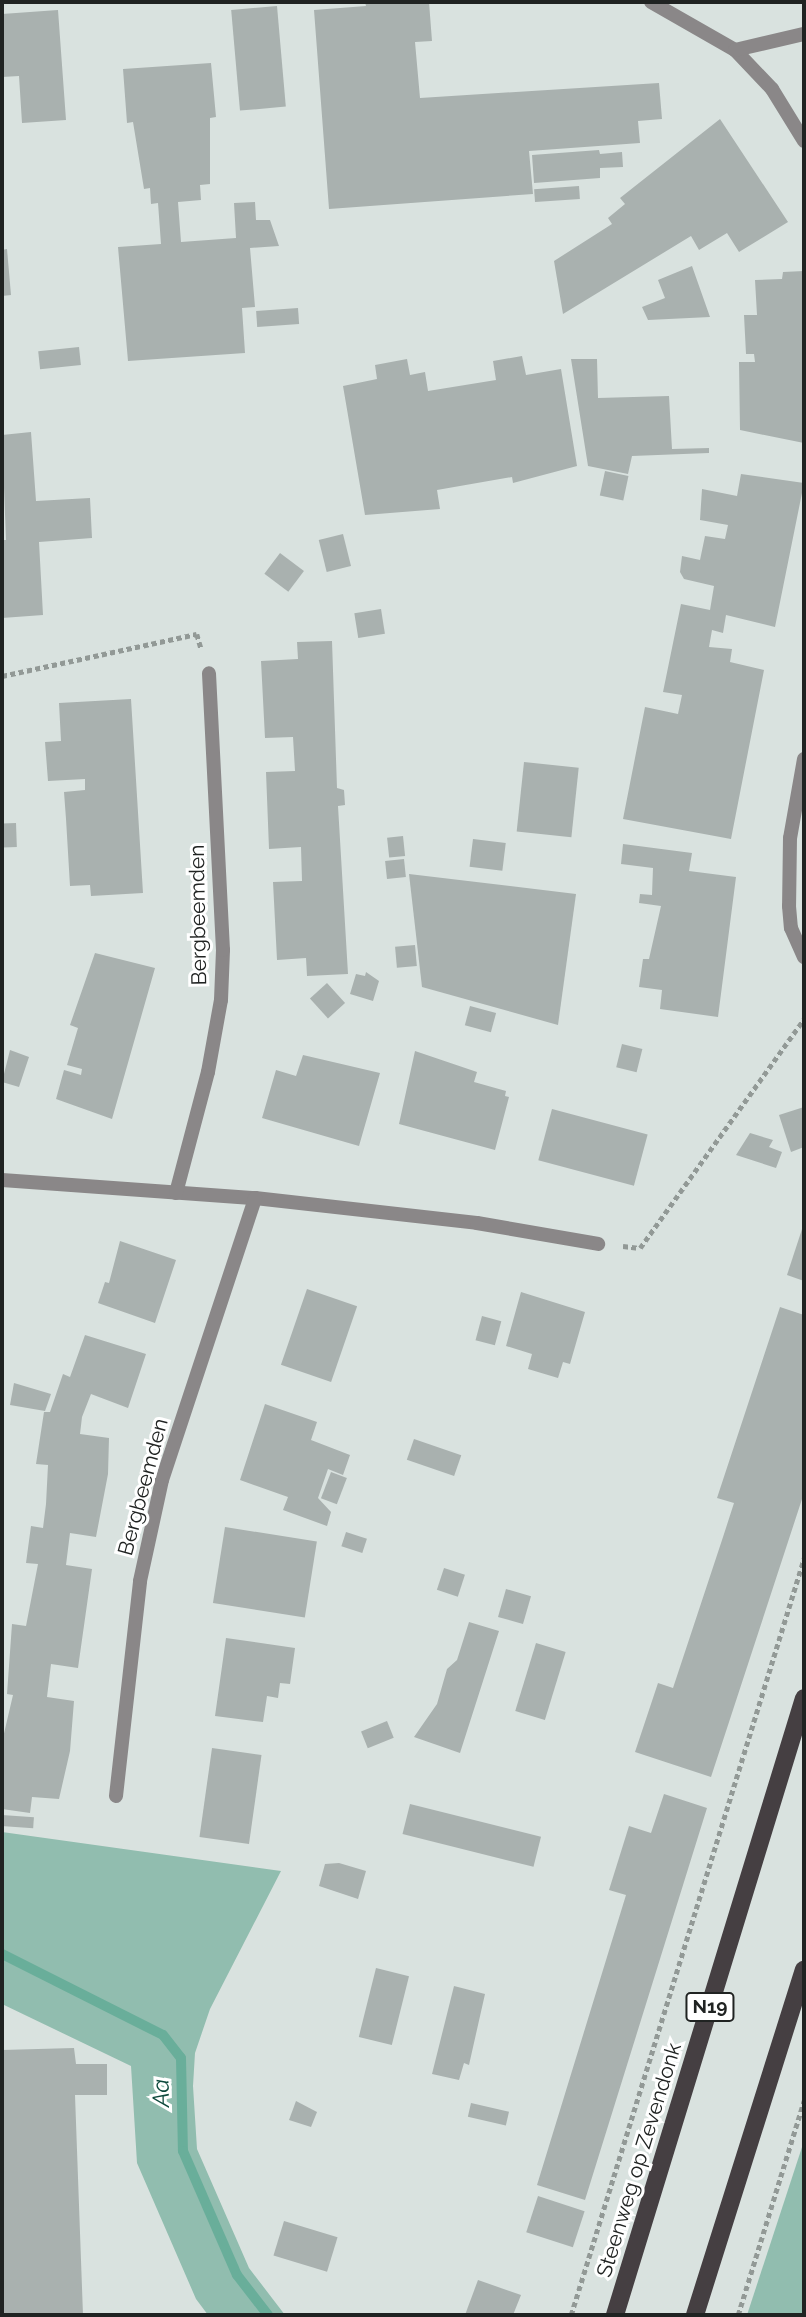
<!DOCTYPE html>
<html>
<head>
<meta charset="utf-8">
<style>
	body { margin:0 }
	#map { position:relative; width:806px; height:2317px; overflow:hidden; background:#d9e2df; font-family:Raleway,sans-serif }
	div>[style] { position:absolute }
	.green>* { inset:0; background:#91bdaf }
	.stream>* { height:10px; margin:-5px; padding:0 5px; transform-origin:5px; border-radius:5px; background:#69ae9a }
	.building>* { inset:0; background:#a9b1af; transform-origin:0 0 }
	.path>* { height:4.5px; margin-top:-2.25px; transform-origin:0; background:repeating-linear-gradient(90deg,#929996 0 5px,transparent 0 8.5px) }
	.street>* { height:14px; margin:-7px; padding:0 7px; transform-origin:7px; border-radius:7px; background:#8a8788 }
	.primary>* { height:18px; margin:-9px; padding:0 9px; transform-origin:9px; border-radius:9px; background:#453f42 }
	span { translate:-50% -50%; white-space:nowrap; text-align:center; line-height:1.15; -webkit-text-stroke:6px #fff; paint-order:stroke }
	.shield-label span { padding:2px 5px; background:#fff; border:2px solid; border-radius:5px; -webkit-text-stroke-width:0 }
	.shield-label { font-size:19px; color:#202322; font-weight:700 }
	.street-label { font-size:21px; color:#202322 }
	.water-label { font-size:23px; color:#0d493c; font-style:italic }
	.frame { position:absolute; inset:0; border:4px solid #202322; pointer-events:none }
</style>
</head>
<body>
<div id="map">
	<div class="green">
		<div style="clip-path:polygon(2px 1832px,281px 1871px,210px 2009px,195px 2053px,193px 2086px,197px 2149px,249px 2268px,285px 2315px,208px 2315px,196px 2299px,137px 2163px,131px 2066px,2px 2004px)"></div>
		<div style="clip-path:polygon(804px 2141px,804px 2315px,747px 2315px)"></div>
	</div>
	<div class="stream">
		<div style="left:2px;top:1954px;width:180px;rotate:26.7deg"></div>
		<div style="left:163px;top:2035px;width:29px;rotate:52deg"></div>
		<div style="left:181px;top:2058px;width:93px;rotate:88.8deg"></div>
		<div style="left:183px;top:2151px;width:135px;rotate:66.5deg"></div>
		<div style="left:237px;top:2275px;width:51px;rotate:52.2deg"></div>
	</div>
	<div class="building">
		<div style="clip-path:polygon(365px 2px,429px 2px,432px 41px,415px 42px,420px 98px,659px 83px,662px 119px,638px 121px,640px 143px,529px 151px,533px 194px,329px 209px,314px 10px,366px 6px)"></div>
		<div style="left:277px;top:6px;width:101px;height:46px;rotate:85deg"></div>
		<div style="clip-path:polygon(58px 10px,66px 120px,22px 123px,19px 76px,2px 77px,2px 14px)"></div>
		<div style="clip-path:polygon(211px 63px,216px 117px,210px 118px,210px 184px,200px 185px,201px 200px,178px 202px,181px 242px,236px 238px,234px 203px,255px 202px,256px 220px,270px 220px,279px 246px,250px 248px,255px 307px,242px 308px,245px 353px,128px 361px,118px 247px,161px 244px,158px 203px,151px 204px,150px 188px,144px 189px,133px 122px,127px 123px,123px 69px)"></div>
		<div style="clip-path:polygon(720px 119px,788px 222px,739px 252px,727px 233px,699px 250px,691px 236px,563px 314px,554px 261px,612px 224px,608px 218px,625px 204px,620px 198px)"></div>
		<div style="clip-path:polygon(599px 150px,600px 154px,622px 152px,623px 167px,600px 168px,600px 178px,534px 183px,532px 155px)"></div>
		<div style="left:579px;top:186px;width:13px;height:45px;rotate:86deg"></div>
		<div style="clip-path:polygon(7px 249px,11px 295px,2px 296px,2px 250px)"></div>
		<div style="clip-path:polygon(692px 266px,710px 317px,648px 320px,642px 307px,665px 298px,658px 280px)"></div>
		<div style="clip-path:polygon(804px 271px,804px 443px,740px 430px,739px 362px,755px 362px,754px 354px,746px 354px,744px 315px,757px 315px,755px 280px,782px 279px,783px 272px)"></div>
		<div style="left:298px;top:308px;width:16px;height:42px;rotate:86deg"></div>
		<div style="left:79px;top:347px;width:18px;height:41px;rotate:84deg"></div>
		<div style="clip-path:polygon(522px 356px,526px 375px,561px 369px,577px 466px,513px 483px,512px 477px,437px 490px,440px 509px,365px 515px,343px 386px,377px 379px,375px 365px,407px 359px,410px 375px,425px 372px,428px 391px,496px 380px,493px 361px)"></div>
		<div style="clip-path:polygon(571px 359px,597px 359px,598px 398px,669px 396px,672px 449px,709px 448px,709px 453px,632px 456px,628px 474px,588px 466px)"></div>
		<div style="clip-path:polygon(31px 432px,36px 501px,90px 498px,92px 538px,39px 542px,43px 615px,2px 618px,2px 540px,6px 540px,2px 435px)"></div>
		<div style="left:605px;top:471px;width:24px;height:25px;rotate:12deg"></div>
		<div style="clip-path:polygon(741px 474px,804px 483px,775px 627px,726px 615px,723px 633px,712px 630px,709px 647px,732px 649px,730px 662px,764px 670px,731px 839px,623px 819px,645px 707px,678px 714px,682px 695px,663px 692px,681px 604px,710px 610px,714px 586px,684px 579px,680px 572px,682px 556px,700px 560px,705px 536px,725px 539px,728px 525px,700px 520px,702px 489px,737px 496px)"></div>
		<div style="left:343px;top:534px;width:33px;height:25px;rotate:76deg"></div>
		<div style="left:280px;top:553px;width:30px;height:26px;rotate:37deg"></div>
		<div style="left:381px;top:609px;width:25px;height:27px;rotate:81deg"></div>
		<div style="clip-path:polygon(332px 641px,337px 788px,344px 790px,345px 805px,338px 806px,348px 974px,307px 976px,306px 958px,277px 960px,273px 882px,302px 881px,301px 847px,269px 849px,266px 772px,295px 771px,293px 737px,265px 738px,261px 661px,298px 659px,297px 642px)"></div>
		<div style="clip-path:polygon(131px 699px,143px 893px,91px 896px,90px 885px,70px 886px,66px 819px,64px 792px,85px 790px,85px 779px,48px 781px,45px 742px,61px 741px,59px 703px)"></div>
		<div style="left:524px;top:762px;width:55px;height:70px;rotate:6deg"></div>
		<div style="left:16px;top:823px;width:24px;height:14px;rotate:88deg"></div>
		<div style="left:403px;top:836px;width:20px;height:16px;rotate:84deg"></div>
		<div style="left:473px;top:839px;width:33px;height:28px;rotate:7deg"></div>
		<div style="clip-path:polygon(623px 844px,692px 853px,689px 871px,736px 877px,718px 1017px,660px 1009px,662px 990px,639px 987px,643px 959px,649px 959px,661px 906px,639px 903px,640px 894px,652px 895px,653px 868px,621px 864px)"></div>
		<div style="left:404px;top:859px;width:18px;height:19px;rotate:84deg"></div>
		<div style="clip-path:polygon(409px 874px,576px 894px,558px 1025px,422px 987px)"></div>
		<div style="left:415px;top:945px;width:21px;height:20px;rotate:85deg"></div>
		<div style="clip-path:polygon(95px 953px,155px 968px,112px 1119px,56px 1099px,64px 1070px,81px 1075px,82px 1069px,67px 1065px,78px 1028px,70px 1025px)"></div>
		<div style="clip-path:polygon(366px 972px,379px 981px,373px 1001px,350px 994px,356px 974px,365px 976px)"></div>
		<div style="left:327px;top:983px;width:27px;height:23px;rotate:48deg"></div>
		<div style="left:470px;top:1006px;width:27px;height:20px;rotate:15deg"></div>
		<div style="left:622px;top:1044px;width:21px;height:24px;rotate:14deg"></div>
		<div style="clip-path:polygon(10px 1050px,29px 1057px,19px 1087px,2px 1082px)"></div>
		<div style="clip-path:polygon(415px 1051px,477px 1072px,474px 1082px,506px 1091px,505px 1096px,509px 1097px,495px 1150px,399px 1124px)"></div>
		<div style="clip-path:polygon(303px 1055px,380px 1073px,359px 1146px,262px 1118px,276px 1070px,296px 1076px)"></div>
		<div style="clip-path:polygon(804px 1107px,804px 1147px,791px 1152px,779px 1115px)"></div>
		<div style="left:552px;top:1109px;width:99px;height:53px;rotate:15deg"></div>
		<div style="clip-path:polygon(750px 1133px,773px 1140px,769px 1147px,782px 1152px,776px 1168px,736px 1155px)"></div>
		<div style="clip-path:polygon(804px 1223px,804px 1281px,787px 1275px)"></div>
		<div style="clip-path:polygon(120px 1241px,176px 1260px,155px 1323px,98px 1303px,105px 1282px,109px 1283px)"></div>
		<div style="left:307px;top:1289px;width:53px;height:80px;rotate:19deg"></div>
		<div style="clip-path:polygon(521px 1292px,585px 1312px,570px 1364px,563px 1362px,558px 1378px,528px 1369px,532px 1354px,506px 1346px)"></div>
		<div style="clip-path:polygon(780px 1307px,804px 1315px,804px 1493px,711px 1777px,635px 1752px,658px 1683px,673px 1688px,724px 1534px,734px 1503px,717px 1498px)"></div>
		<div style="left:482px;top:1316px;width:20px;height:25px;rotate:15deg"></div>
		<div style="clip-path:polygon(85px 1335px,146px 1354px,128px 1408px,91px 1394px,82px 1417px,80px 1434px,109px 1438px,108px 1474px,96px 1537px,70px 1533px,66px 1565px,92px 1569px,78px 1668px,51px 1664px,47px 1697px,74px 1701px,70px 1751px,59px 1799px,32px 1797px,30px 1813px,2px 1809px,2px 1742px,13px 1695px,7px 1694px,12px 1624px,26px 1626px,38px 1564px,26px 1563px,31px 1526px,43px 1528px,46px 1504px,48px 1465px,36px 1464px,44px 1412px,50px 1412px,63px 1374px,70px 1377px)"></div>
		<div style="clip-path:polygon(14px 1383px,51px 1394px,45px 1411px,10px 1405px)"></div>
		<div style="clip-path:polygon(265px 1404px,317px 1422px,311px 1440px,350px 1455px,343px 1475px,328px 1469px,318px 1498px,331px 1512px,327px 1526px,283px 1510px,288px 1497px,240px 1480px)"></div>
		<div style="left:414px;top:1439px;width:50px;height:22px;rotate:19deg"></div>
		<div style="left:331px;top:1472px;width:17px;height:28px;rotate:21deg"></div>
		<div style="left:225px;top:1527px;width:93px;height:77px;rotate:9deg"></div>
		<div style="left:346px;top:1532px;width:22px;height:15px;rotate:18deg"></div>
		<div style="left:444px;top:1568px;width:22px;height:23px;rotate:18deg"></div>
		<div style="left:506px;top:1589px;width:26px;height:29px;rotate:16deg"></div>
		<div style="clip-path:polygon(469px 1622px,499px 1631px,460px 1753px,414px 1737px,437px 1704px,447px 1669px,457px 1660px)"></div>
		<div style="clip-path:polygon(226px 1638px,295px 1648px,290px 1684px,280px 1683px,278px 1698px,267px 1696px,263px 1722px,215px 1716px)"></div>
		<div style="left:536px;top:1643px;width:31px;height:71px;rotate:17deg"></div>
		<div style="left:387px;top:1721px;width:18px;height:28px;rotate:68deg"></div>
		<div style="left:212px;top:1748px;width:50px;height:90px;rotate:8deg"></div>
		<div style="clip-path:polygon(664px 1794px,707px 1808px,585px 2200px,537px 2185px,626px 1895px,609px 1890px,629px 1826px,651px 1833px)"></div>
		<div style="left:410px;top:1804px;width:135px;height:31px;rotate:14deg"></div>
		<div style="left:2px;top:1815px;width:32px;height:11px;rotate:4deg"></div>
		<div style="clip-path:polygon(339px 1863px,366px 1871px,358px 1899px,319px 1886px,325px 1864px)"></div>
		<div style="left:376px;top:1968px;width:34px;height:71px;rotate:14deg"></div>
		<div style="clip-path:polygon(454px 1986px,485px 1994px,469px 2065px,464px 2063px,459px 2080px,432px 2074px)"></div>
		<div style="clip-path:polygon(74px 2048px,76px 2064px,107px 2064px,107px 2095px,75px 2095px,83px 2315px,2px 2315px,2px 2050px)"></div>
		<div style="clip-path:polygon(296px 2101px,317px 2112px,311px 2127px,289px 2120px)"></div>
		<div style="left:471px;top:2103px;width:39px;height:14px;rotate:13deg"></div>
		<div style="left:538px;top:2196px;width:49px;height:38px;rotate:18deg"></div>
		<div style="left:284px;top:2221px;width:56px;height:36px;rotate:17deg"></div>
		<div style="clip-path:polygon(478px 2280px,521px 2295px,513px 2315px,465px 2315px)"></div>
	</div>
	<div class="path">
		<div style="left:2px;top:676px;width:199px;rotate:-12.2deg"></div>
		<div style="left:197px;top:634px;width:15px;rotate:74deg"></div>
		<div style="left:623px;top:1246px;width:17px;rotate:7deg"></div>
		<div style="left:640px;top:1248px;width:282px;rotate:-54.4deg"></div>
		<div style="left:571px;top:2315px;width:792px;rotate:-72.89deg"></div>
		<div style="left:738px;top:2315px;width:224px;rotate:-72.9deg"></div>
	</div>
	<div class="street">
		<div style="left:651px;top:2px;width:97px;rotate:29.7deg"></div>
		<div style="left:735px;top:50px;width:54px;rotate:46.5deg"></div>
		<div style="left:772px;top:89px;width:61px;rotate:58.4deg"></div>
		<div style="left:735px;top:50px;width:71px;rotate:-13.1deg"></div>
		<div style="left:804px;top:759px;width:80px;rotate:100deg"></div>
		<div style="left:790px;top:838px;width:68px;rotate:90.8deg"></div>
		<div style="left:789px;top:906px;width:22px;rotate:85deg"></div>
		<div style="left:791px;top:928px;width:32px;rotate:66deg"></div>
		<div style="left:2px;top:1180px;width:254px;rotate:4.1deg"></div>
		<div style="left:255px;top:1198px;width:223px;rotate:6.4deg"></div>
		<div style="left:477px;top:1223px;width:123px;rotate:9.8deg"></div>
		<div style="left:176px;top:1193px;width:125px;rotate:-75.2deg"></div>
		<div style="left:208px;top:1072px;width:73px;rotate:-79.8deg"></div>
		<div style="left:221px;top:1000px;width:50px;rotate:-87.7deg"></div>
		<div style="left:223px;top:950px;width:277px;rotate:-92.9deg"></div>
		<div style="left:116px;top:1796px;width:216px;rotate:-83.6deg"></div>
		<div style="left:140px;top:1581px;width:103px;rotate:-77.7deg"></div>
		<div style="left:162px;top:1480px;width:297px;rotate:-71.7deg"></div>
	</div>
	<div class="primary">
		<div style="left:615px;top:2315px;width:645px;rotate:-72.97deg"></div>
		<div style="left:695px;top:2315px;width:362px;rotate:-72.5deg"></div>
	</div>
	<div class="shield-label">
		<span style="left:710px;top:2007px">N19</span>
	</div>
	<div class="street-label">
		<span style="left:198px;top:915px;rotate:-91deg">Bergbeemden</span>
		<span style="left:143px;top:1487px;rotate:-75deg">Bergbeemden</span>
		<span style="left:639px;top:2160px;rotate:-73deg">Steenweg op Zevendonk</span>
	</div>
	<div class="water-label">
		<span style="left:161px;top:2093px;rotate:-91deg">Aa</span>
	</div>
	<div class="frame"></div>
</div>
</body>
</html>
